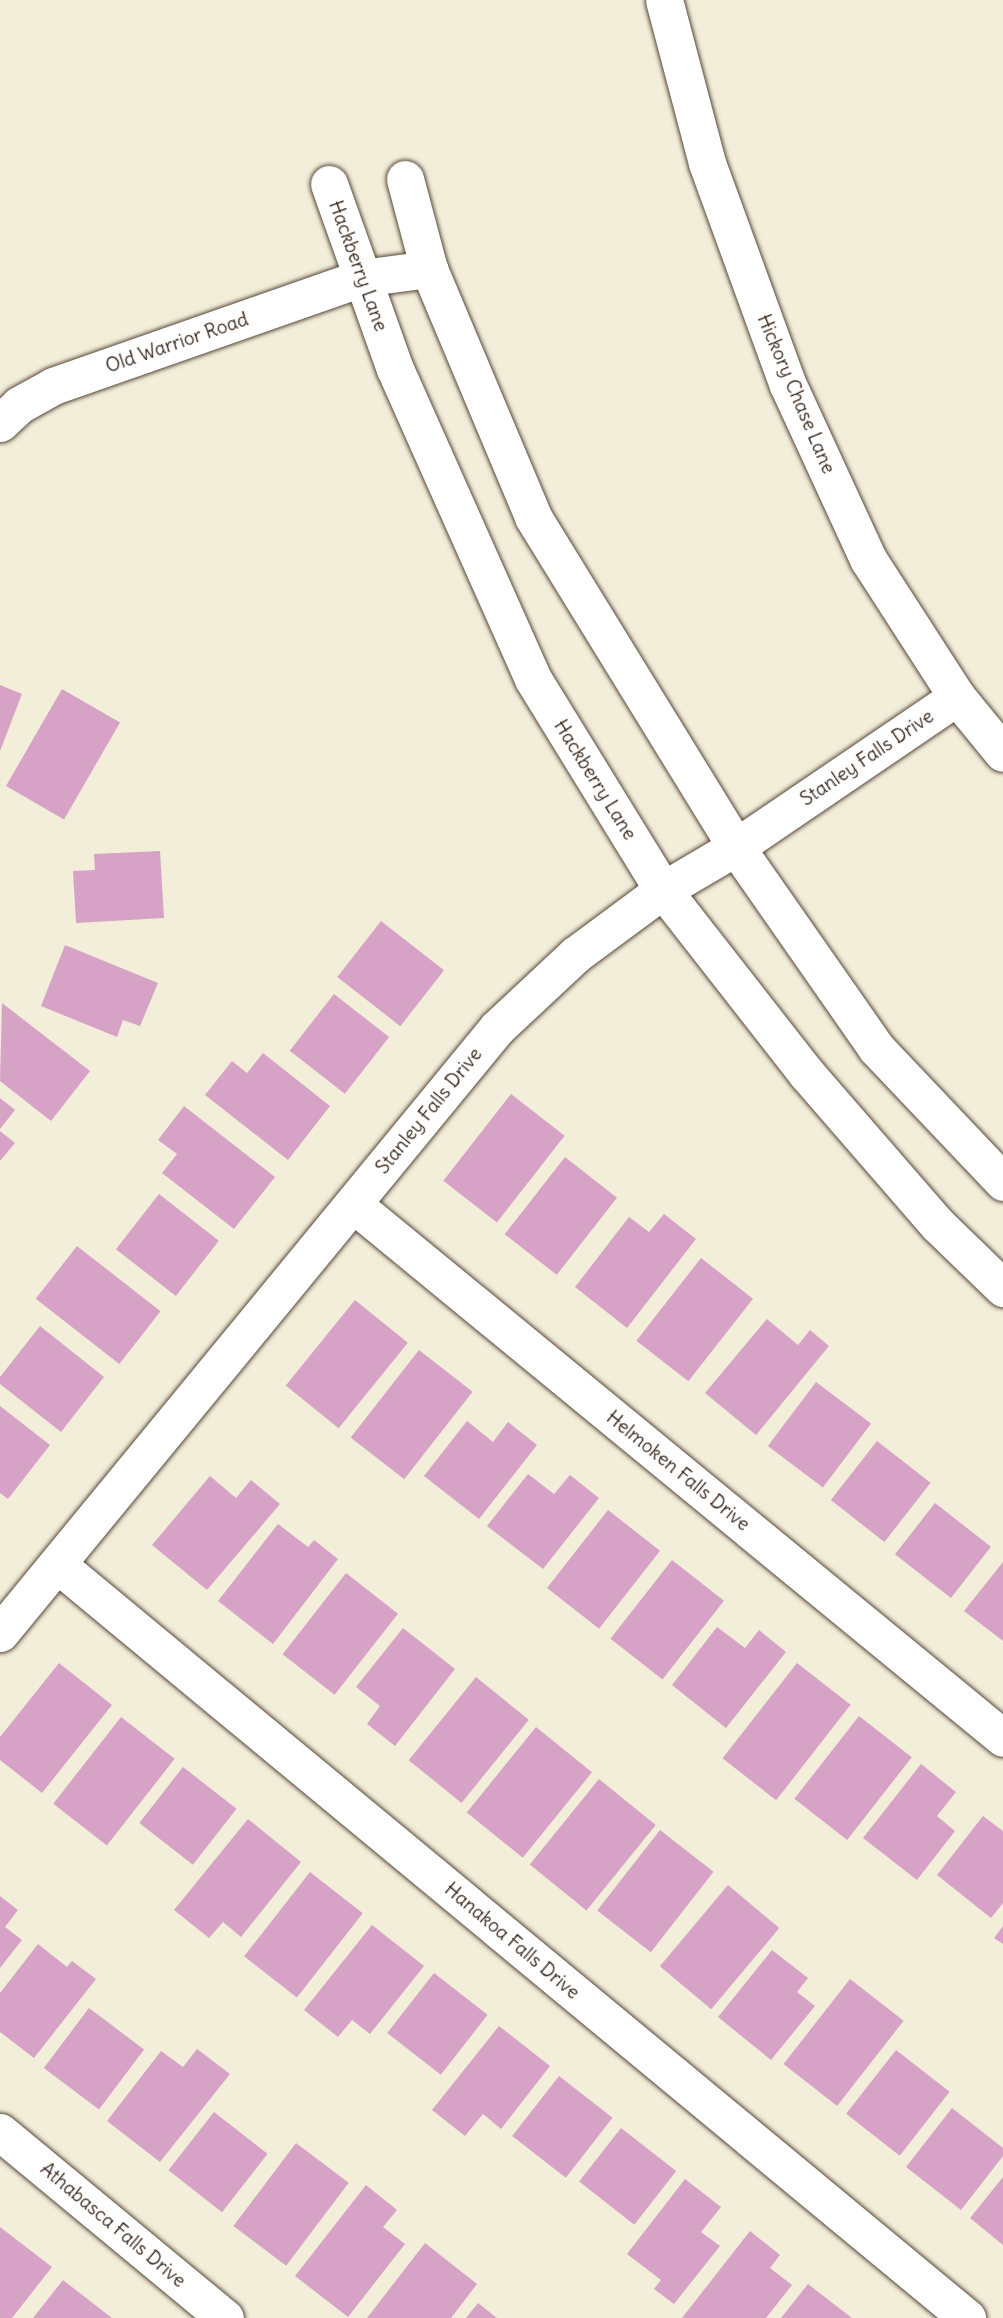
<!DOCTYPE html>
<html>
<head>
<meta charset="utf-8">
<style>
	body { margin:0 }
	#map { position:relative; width:1003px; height:2318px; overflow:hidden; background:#f3eeda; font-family:Delius,sans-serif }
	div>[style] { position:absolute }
	.building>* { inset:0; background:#d6a3c6; transform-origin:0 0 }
	.roads { filter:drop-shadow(0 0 2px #57473a) drop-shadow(0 0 2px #57473a) }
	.street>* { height:37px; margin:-18.5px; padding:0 18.5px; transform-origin:18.5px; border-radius:18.5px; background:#fff }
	span { translate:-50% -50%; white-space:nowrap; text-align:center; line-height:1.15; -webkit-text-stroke:7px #fff; paint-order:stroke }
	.street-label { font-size:19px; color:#3b2a1e }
</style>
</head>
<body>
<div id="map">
	<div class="building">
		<div style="clip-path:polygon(0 685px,22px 694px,0 751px)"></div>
		<div style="left:62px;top:689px;width:67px;height:112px;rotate:30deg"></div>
		<div style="clip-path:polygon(160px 851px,164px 918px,76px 923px,73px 871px,95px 870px,94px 854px)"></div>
		<div style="left:381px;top:921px;width:80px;height:71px;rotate:38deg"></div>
		<div style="clip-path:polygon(65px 945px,158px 983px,140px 1026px,123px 1020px,117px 1037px,41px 1006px)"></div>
		<div style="left:334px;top:994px;width:70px;height:72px;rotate:38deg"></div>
		<div style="clip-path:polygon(2px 1003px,90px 1071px,51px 1121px,0 1081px)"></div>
		<div style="clip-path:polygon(263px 1053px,330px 1106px,288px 1160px,205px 1095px,232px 1061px,247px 1073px)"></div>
		<div style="left:511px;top:1094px;width:68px;height:110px;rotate:38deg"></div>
		<div style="clip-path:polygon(0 1098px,15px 1110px,0 1129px)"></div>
		<div style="clip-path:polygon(184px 1106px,275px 1177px,234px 1229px,162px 1173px,177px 1154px,158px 1140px)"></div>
		<div style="clip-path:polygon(0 1131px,15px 1143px,0 1161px)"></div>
		<div style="left:565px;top:1157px;width:66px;height:98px;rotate:38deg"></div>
		<div style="left:159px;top:1194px;width:76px;height:70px;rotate:38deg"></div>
		<div style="clip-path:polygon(664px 1214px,696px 1239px,627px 1328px,575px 1287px,629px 1217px,649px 1232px)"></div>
		<div style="left:77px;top:1246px;width:106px;height:67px;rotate:38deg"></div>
		<div style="left:701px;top:1258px;width:66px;height:105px;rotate:38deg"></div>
		<div style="left:355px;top:1300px;width:68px;height:110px;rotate:39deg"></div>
		<div style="clip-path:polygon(767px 1319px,798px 1345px,810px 1330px,829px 1346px,756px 1435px,705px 1393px)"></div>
		<div style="clip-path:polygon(40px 1326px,104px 1377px,61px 1432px,0 1384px,0 1377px)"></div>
		<div style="left:419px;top:1350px;width:68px;height:111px;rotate:38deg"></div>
		<div style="left:816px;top:1382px;width:69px;height:80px;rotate:37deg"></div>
		<div style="clip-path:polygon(0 1406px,50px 1445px,8px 1499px,0 1493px)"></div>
		<div style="clip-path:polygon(467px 1421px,493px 1442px,508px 1422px,537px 1445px,479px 1519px,424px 1476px)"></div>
		<div style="left:877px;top:1441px;width:68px;height:75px;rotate:38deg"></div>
		<div style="clip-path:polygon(528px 1474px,554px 1494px,570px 1475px,599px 1498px,543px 1569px,487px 1526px)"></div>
		<div style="clip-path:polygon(210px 1476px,236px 1498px,251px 1480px,280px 1504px,207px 1590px,152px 1545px)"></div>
		<div style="left:935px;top:1503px;width:71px;height:65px;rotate:38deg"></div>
		<div style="left:608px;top:1510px;width:66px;height:99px;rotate:38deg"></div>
		<div style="clip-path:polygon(278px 1524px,308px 1547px,314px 1540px,338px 1559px,273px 1644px,218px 1601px)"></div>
		<div style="left:672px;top:1560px;width:66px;height:100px;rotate:38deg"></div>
		<div style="clip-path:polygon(1003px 1562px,1003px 1641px,964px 1611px)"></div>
		<div style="left:346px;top:1573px;width:66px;height:103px;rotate:38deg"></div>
		<div style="clip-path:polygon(717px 1627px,745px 1648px,759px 1630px,786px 1652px,726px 1728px,672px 1685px)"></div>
		<div style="clip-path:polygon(403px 1628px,455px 1669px,395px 1746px,367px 1724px,380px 1706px,356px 1687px)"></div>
		<div style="clip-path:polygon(59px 1663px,112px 1705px,42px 1793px,0 1760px,0 1737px)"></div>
		<div style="left:797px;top:1663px;width:68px;height:121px;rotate:38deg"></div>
		<div style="left:476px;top:1677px;width:68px;height:107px;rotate:39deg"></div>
		<div style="left:859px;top:1716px;width:67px;height:105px;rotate:38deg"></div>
		<div style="left:121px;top:1717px;width:68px;height:110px;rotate:38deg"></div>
		<div style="left:536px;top:1727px;width:72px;height:110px;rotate:39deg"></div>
		<div style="clip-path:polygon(921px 1764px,956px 1792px,937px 1816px,955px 1831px,917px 1880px,863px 1838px)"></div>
		<div style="left:183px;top:1767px;width:68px;height:71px;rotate:38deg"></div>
		<div style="left:599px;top:1779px;width:73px;height:110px;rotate:39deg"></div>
		<div style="clip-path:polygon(983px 1816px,1003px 1831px,1003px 1903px,991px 1918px,937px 1875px)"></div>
		<div style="clip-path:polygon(248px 1819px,301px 1862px,241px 1937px,223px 1922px,209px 1938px,174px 1910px)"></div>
		<div style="left:660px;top:1830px;width:68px;height:102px;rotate:38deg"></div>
		<div style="left:310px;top:1872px;width:67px;height:107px;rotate:38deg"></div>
		<div style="left:728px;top:1885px;width:67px;height:106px;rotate:40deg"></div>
		<div style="clip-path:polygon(0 1896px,18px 1910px,5px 1927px,22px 1940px,0 1968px)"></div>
		<div style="clip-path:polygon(372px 1925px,424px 1966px,370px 2034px,352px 2020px,338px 2037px,304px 2010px)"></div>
		<div style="clip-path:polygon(1003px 1926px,1003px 1944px,994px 1938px)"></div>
		<div style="clip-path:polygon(38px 1944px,67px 1967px,72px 1961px,96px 1979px,34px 2058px,0 2032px,0 1993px)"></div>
		<div style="clip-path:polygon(772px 1950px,808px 1978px,797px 1992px,815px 2006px,771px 2060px,718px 2017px)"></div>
		<div style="left:434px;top:1973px;width:68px;height:76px;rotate:38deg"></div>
		<div style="left:850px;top:1979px;width:68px;height:108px;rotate:38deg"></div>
		<div style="left:89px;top:2008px;width:69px;height:75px;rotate:37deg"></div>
		<div style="clip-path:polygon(499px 2026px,550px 2066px,501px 2129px,483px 2114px,465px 2136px,432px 2110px)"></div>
		<div style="clip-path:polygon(197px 2049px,230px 2074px,160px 2162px,107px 2121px,161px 2051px,183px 2067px)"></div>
		<div style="left:896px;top:2050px;width:68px;height:81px;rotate:38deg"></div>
		<div style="left:559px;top:2076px;width:68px;height:76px;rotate:38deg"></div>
		<div style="clip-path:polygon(952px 2108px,1003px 2148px,1003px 2156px,961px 2210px,906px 2167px)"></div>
		<div style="left:214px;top:2112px;width:68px;height:74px;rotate:38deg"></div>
		<div style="left:621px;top:2128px;width:70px;height:68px;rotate:38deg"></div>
		<div style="left:296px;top:2143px;width:66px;height:104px;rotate:37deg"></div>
		<div style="clip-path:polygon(1003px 2177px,1003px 2245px,970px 2218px)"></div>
		<div style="clip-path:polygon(685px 2179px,721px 2207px,701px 2232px,720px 2246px,674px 2304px,654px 2289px,661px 2280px,627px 2254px)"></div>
		<div style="clip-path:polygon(366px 2185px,397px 2210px,383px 2227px,405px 2244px,348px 2317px,295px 2276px)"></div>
		<div style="clip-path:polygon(0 2227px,52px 2267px,12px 2318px,0 2318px)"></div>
		<div style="clip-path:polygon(750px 2231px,780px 2255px,770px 2268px,792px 2285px,766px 2318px,682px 2318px)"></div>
		<div style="clip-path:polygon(425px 2243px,477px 2284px,451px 2318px,367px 2318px)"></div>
		<div style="clip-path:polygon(63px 2280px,112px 2318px,33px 2318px)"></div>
		<div style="clip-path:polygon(808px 2284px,852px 2318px,781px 2318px)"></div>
		<div style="clip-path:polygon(478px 2303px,497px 2318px,466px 2318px)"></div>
	</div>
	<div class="roads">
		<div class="street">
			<div style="left:664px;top:0;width:169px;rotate:75.2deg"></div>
			<div style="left:707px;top:163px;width:236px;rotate:70deg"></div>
			<div style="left:788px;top:385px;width:192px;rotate:65.3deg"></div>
			<div style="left:868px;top:559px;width:164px;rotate:57.2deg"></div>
			<div style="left:957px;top:697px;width:72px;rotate:50.6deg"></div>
			<div style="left:405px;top:179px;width:93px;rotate:75.1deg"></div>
			<div style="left:429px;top:269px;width:269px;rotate:67.2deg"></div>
			<div style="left:533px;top:517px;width:387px;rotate:58.4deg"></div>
			<div style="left:736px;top:847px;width:245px;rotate:55.1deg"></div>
			<div style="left:876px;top:1048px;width:185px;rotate:46.5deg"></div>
			<div style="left:329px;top:184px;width:196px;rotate:70.4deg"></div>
			<div style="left:395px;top:369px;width:339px;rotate:66deg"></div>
			<div style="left:533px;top:679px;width:248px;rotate:58.4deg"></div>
			<div style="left:663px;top:890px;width:234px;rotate:52deg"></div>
			<div style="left:807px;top:1074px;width:200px;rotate:49.1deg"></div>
			<div style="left:938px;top:1225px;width:91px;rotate:44.1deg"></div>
			<div style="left:0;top:423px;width:26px;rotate:-43deg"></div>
			<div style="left:19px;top:405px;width:39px;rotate:-29deg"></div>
			<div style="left:53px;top:386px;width:326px;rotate:-19.3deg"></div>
			<div style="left:361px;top:278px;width:69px;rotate:-7.5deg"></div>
			<div style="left:353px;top:1204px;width:841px;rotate:39.4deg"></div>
			<div style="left:57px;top:1564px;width:1182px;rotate:39.64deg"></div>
			<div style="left:0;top:1633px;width:783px;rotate:-50.6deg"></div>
			<div style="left:497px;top:1028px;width:107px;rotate:-43.1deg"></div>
			<div style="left:575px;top:955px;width:109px;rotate:-36.5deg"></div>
			<div style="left:663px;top:890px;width:85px;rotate:-30.5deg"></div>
			<div style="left:736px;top:847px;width:267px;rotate:-34.2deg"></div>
			<div style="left:0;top:2132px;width:292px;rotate:39.6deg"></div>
		</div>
	</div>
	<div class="street-label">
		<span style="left:358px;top:266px;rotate:70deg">Hackberry Lane</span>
		<span style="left:177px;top:343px;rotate:-19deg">Old Warrior Road</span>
		<span style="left:796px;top:394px;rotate:67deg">Hickory Chase Lane</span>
		<span style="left:867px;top:758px;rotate:-34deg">Stanley Falls Drive</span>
		<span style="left:595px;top:780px;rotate:58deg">Hackberry Lane</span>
		<span style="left:429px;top:1111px;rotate:-51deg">Stanley Falls Drive</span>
		<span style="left:678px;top:1471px;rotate:39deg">Helmoken Falls Drive</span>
		<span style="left:512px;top:1941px;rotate:40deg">Hanakoa Falls Drive</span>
		<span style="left:113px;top:2225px;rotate:40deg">Athabasca Falls Drive</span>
	</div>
</div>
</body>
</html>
